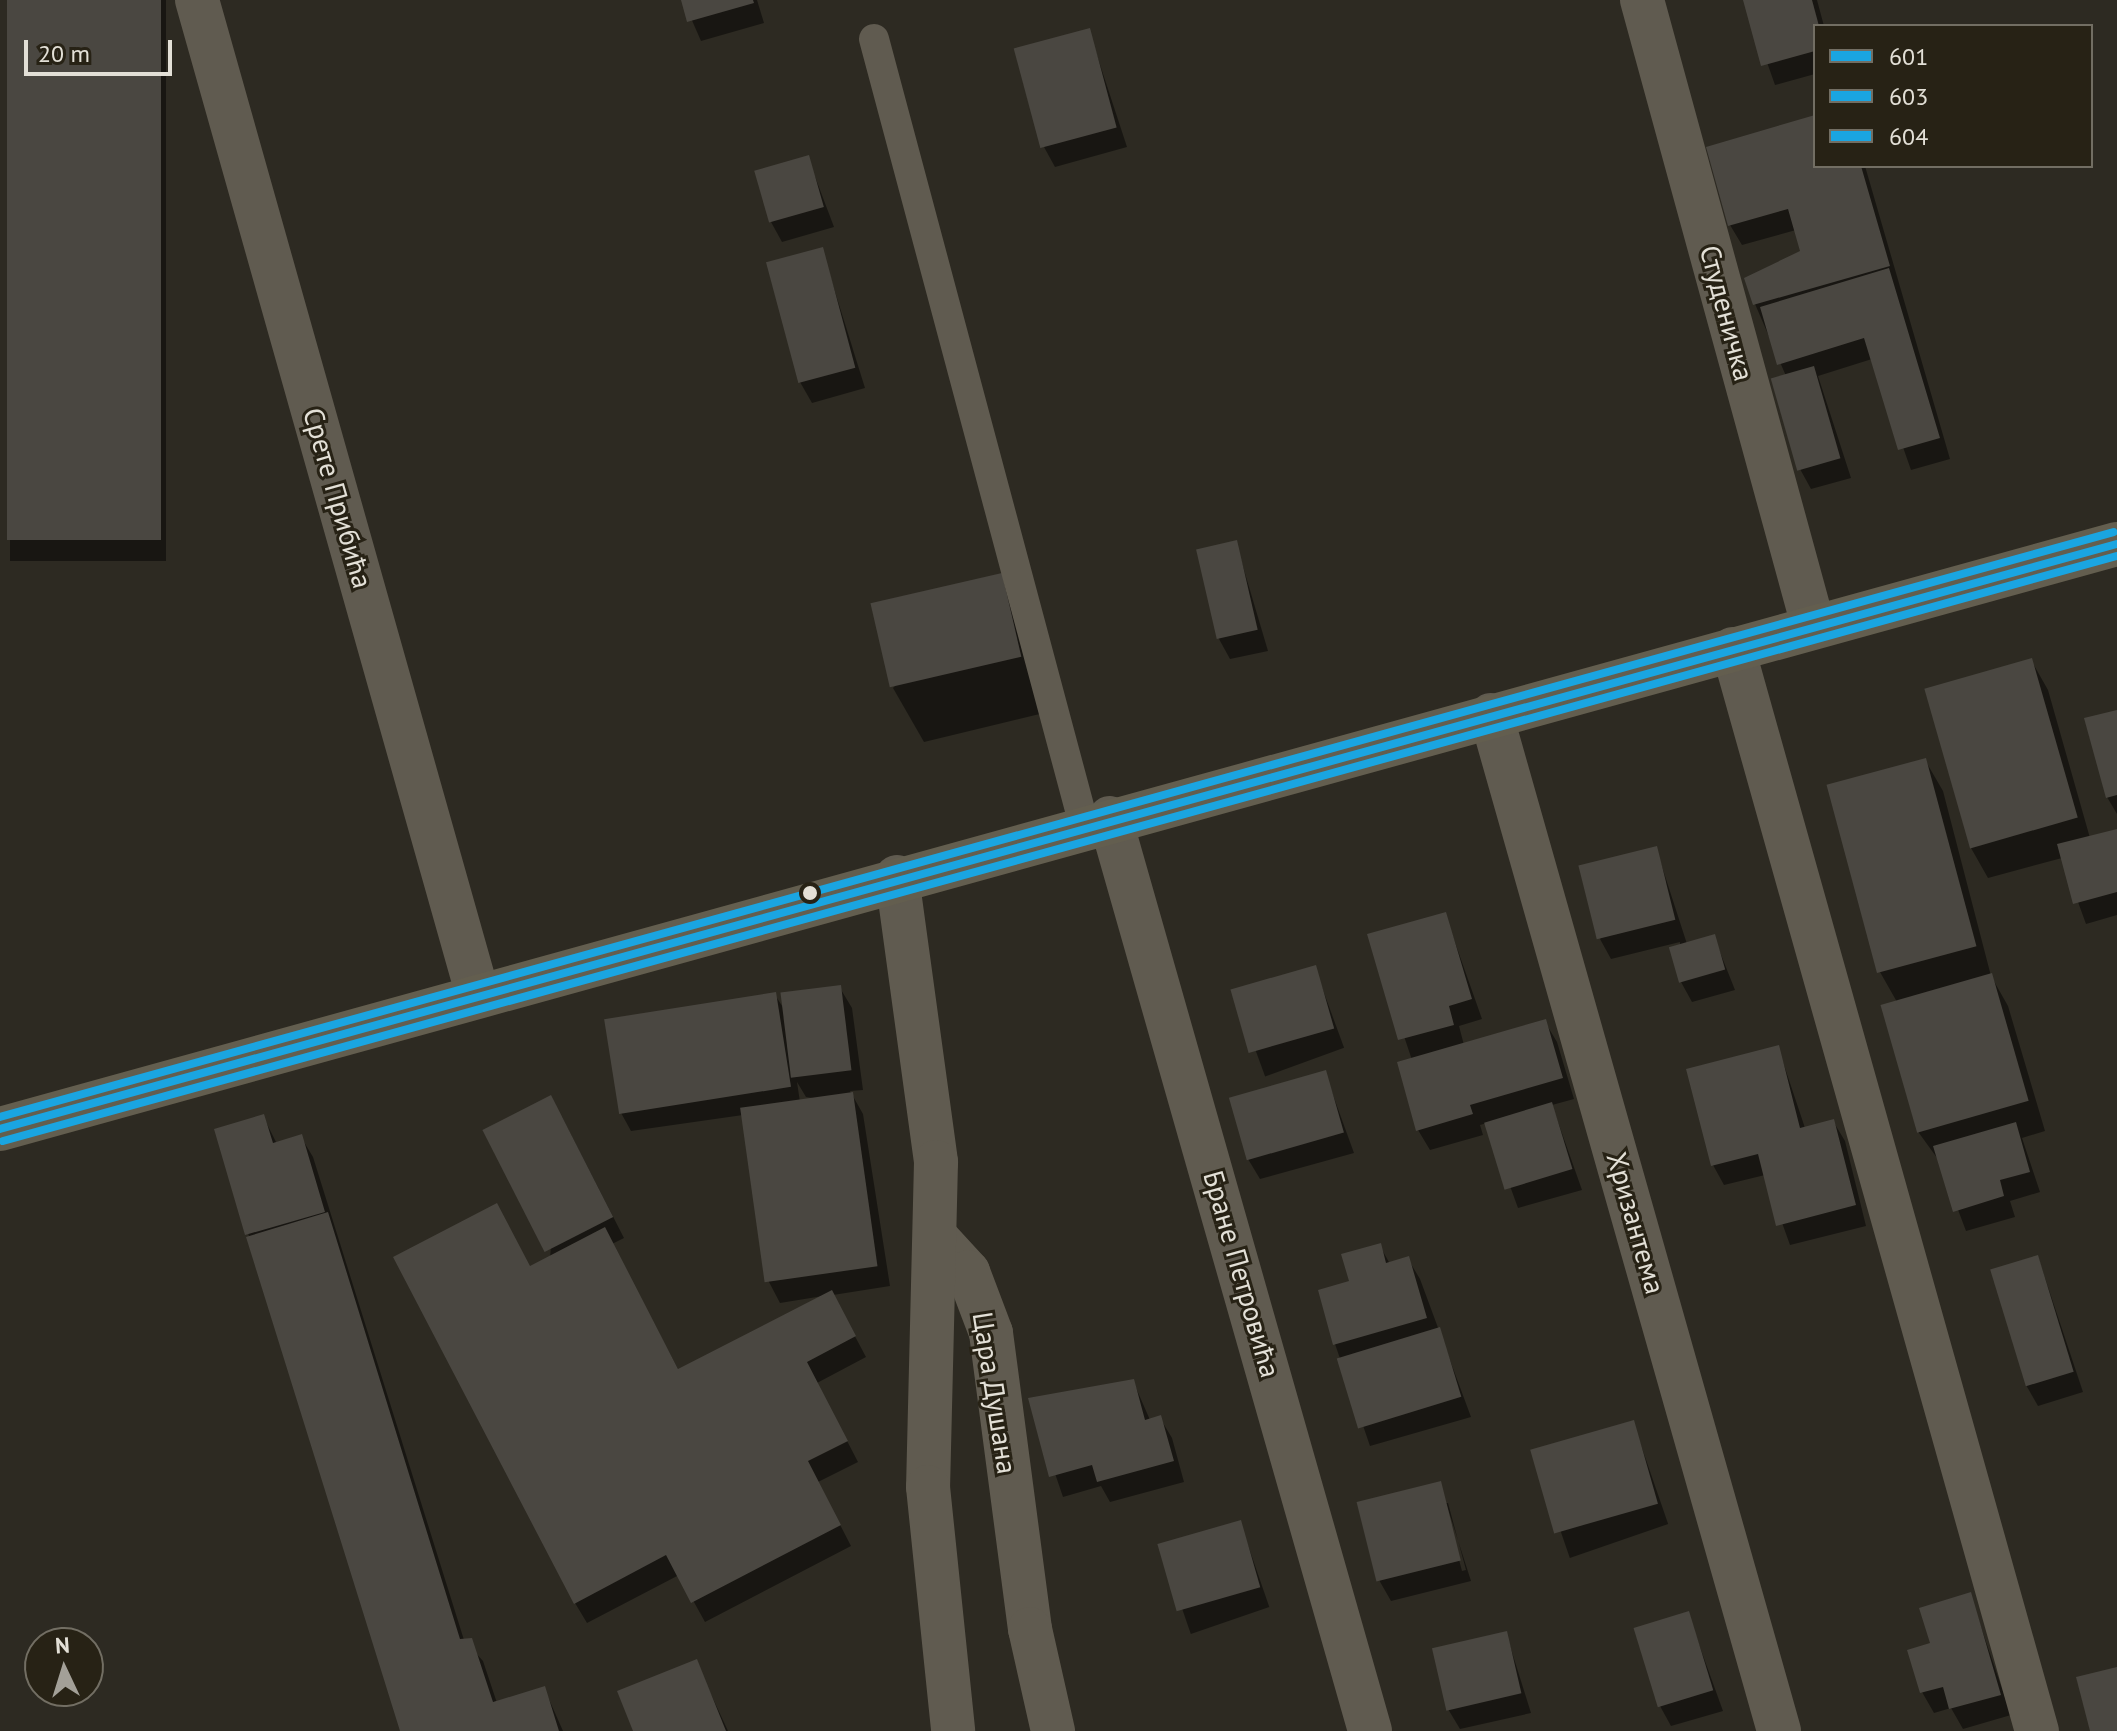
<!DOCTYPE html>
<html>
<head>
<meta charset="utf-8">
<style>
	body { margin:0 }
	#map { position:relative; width:2117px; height:1731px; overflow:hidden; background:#2d2a22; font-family:"PT Sans",sans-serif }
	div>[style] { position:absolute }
	.shadow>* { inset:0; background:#0007; transform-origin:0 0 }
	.building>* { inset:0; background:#4a4741; transform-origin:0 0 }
	.service>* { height:30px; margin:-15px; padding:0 15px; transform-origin:15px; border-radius:15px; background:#605b50 }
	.minor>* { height:44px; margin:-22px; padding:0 22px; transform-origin:22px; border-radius:22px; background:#605b50 }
	.tertiary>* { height:44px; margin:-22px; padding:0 22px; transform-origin:22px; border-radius:22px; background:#605b50 }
	.secondary>* { height:44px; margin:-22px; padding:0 22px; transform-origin:22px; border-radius:22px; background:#635e4f }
	.bus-1>* { height:8px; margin:-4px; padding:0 4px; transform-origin:4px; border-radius:4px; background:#1aa5e1 }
	.bus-2>* { height:8px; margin:-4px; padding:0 4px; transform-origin:4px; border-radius:4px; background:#1aa5e1 }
	.bus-3>* { height:8px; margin:-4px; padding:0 4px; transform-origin:4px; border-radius:4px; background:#1aa5e1 }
	.dots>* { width:22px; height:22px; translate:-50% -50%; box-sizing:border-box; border:4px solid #272215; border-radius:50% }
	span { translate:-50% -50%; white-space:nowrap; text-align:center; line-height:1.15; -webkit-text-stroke:6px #272215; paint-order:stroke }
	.street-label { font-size:28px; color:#e3e0d7 }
	.legend { position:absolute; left:1813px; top:24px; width:280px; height:144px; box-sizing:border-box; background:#272215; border:2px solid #726e63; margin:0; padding:10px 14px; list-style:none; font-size:24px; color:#e3e0d7 }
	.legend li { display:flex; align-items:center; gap:16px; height:40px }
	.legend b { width:40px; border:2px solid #726e63 }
	.north { position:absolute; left:24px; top:1627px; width:80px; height:80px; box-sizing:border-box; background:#272215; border:2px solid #726e63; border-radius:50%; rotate:356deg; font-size:22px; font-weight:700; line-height:32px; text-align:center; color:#e3e0d7 }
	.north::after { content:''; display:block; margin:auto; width:28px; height:36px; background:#a3a098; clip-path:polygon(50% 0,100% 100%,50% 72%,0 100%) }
	.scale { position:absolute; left:24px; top:40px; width:148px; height:36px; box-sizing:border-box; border:4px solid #e3e0d7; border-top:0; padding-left:10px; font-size:24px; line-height:28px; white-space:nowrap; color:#e3e0d7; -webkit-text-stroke:6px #272215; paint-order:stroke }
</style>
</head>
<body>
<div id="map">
	<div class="shadow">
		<div style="left:10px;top:0;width:156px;height:561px"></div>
		<div style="clip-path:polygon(683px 0,757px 0,764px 23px,701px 41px)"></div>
		<div style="clip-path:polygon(1745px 0,1817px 0,1824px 26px,1815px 26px,1815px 74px,1775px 85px)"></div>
		<div style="clip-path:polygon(1089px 31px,1127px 147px,1055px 167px,1044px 147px)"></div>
		<div style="clip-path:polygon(1815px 117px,1815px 166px,1865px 166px,1950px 459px,1911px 470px,1872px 359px,1818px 376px,1851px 478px,1811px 489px,1800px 469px,1786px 376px,1755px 304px,1802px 252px,1796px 230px,1742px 245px,1730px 225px)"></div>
		<div style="clip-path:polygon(808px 158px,834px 227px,782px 242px,771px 222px)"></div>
		<div style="clip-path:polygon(822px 250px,865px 388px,812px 403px,800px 382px)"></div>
		<div style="clip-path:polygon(1236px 543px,1268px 651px,1230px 659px,1219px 639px)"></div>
		<div style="clip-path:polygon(1001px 575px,1052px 711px,924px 742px,893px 688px)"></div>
		<div style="clip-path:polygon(2031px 660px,2048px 690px,2090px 838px,2117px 831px,2117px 915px,2086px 924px,2062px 858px,1988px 878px,1971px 848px)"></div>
		<div style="clip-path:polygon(2117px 712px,2117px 814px,2107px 797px)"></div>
		<div style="clip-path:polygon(1925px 760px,1943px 791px,1991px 976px,2008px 1006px,2045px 1131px,2022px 1138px,2040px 1192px,2010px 1201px,2015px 1217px,1966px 1231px,1940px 1162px,1919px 1133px,1883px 1006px,1897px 1002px,1880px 972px)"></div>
		<div style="clip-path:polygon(1656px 848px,1687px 944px,1714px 937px,1735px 990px,1692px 1002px,1681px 982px,1680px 942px,1611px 959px,1600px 939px)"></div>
		<div style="clip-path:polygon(1445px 914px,1482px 1019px,1459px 1026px,1464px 1045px,1545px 1022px,1557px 1042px,1574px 1099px,1552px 1105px,1582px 1190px,1518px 1208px,1487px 1123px,1480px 1125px,1483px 1135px,1430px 1150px,1418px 1130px,1412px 1060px,1370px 935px)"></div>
		<div style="left:1315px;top:968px;width:85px;height:84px;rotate:70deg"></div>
		<div style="clip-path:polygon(evenodd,840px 988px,852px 1008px,863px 1090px,850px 1091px,863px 1114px,890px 1286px,833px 1295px,866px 1357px,817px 1383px,858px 1462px,818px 1482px,851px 1546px,705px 1622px,679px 1575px,587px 1623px,575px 1603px,530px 1268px,550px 1258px,562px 1117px,624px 1238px,612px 1244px,679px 1371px,823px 1296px,780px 1303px,769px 1282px,743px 1115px,631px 1131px,620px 1111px,775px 995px,786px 1012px,840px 988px,797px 1082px,806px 1097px,819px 1099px,800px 1102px,797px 1082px)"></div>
		<div style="clip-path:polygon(1778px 1047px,1805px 1128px,1833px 1121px,1845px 1141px,1866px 1226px,1790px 1245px,1765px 1175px,1724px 1185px,1713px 1165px)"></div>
		<div style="clip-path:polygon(1325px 1073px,1354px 1153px,1260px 1179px,1248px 1159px)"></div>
		<div style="clip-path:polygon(263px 1116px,277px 1144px,301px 1137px,313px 1157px,464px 1640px,483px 1661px,497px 1703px,544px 1688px,563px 1731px,403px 1731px,216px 1130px)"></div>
		<div style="clip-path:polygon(1380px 1246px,1390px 1264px,1408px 1259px,1420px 1279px,1471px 1417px,1370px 1446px,1335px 1344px)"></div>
		<div style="clip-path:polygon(2038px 1257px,2083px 1392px,2038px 1406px,2026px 1385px)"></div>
		<div style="clip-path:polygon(1133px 1381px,1150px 1420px,1160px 1418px,1172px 1438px,1184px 1482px,1110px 1502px,1101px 1486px,1063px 1497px,1030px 1400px)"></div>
		<div style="left:1633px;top:1422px;width:108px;height:104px;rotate:71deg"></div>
		<div style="clip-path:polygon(evenodd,1440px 1484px,1471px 1581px,1391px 1601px,1379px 1580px,1440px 1484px,1444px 1503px,1448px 1503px,1466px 1570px,1462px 1571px,1444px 1503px)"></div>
		<div style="left:1240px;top:1522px;width:90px;height:83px;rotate:71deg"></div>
		<div style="clip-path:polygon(1970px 1595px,2011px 1715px,1963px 1729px,1951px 1708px,1934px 1713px,1922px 1692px,1932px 1644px)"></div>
		<div style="clip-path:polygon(1688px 1614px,1723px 1711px,1671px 1726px,1660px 1706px)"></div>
		<div style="clip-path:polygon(1506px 1633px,1531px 1713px,1460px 1729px,1448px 1709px)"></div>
		<div style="clip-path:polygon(696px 1662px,728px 1731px,635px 1731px)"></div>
	</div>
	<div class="building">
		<div style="left:7px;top:0;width:154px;height:540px"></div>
		<div style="clip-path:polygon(681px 0,753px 0,754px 3px,687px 22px)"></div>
		<div style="clip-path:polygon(1743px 0,1812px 0,1819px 26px,1815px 51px,1761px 66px)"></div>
		<div style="left:1090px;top:28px;width:103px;height:79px;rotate:75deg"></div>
		<div style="clip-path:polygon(1815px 115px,1815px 166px,1861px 166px,1890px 266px,1753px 305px,1744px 278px,1800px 251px,1788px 209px,1728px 226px,1706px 147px)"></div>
		<div style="left:809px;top:155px;width:54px;height:57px;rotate:74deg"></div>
		<div style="left:823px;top:247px;width:125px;height:59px;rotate:75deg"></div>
		<div style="clip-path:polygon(1889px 268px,1940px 438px,1898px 450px,1864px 338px,1777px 365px,1760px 307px)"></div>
		<div style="left:1814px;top:366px;width:96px;height:45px;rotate:74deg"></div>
		<div style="left:1237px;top:540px;width:92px;height:42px;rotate:77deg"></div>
		<div style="left:1002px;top:573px;width:86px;height:135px;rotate:77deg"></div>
		<div style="left:2032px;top:658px;width:166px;height:112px;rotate:74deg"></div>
		<div style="clip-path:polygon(2117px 710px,2117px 795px,2106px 798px,2084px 718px)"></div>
		<div style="left:1926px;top:758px;width:195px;height:103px;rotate:75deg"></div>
		<div style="clip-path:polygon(2117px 829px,2117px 892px,2073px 904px,2057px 844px)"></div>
		<div style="left:1657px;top:846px;width:76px;height:81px;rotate:76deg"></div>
		<div style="clip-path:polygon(1446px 912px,1472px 999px,1449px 1006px,1454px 1025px,1398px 1040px,1367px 934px)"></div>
		<div style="left:1715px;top:934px;width:37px;height:48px;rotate:74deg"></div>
		<div style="left:1316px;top:965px;width:66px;height:89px;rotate:74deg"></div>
		<div style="left:1992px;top:973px;width:133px;height:116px;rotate:74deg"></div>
		<div style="left:841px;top:985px;width:86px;height:61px;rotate:83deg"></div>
		<div style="left:776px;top:992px;width:96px;height:174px;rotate:81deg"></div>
		<div style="clip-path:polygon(1546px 1019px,1563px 1078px,1470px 1105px,1473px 1114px,1416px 1131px,1397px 1062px)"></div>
		<div style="clip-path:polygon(1779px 1045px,1800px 1128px,1834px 1119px,1856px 1205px,1776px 1226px,1758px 1154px,1711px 1166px,1686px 1069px)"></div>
		<div style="left:1326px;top:1070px;width:65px;height:101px;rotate:74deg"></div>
		<div style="left:853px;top:1092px;width:176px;height:114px;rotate:82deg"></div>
		<div style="left:551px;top:1095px;width:137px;height:77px;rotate:63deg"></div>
		<div style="left:1552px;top:1102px;width:70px;height:71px;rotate:73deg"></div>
		<div style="clip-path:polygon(264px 1114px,273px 1143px,302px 1134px,325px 1212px,245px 1235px,214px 1129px)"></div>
		<div style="clip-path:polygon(2016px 1122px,2030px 1172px,2000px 1180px,2004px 1196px,1953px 1212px,1933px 1146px)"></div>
		<div style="clip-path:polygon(497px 1203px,530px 1266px,605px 1227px,678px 1369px,832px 1290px,856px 1336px,807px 1362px,848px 1441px,808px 1461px,841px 1525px,691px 1603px,666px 1555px,574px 1604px,393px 1257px)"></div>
		<div style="clip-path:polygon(328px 1212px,460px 1639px,472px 1638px,493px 1702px,545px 1686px,559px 1731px,400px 1731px,246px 1237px)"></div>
		<div style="clip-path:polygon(1381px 1243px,1386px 1263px,1409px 1256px,1427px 1318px,1333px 1345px,1318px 1290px,1349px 1281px,1341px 1254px)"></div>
		<div style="left:2038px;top:1255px;width:122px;height:50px;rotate:73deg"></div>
		<div style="left:1440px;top:1327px;width:73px;height:108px;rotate:73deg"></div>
		<div style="clip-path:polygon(1134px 1379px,1145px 1420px,1161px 1415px,1174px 1461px,1097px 1482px,1092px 1465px,1049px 1477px,1028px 1398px)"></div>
		<div style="left:1634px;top:1420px;width:87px;height:108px;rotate:74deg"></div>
		<div style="left:1441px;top:1481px;width:82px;height:87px;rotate:76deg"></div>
		<div style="left:1241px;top:1520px;width:70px;height:87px;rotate:74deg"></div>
		<div style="clip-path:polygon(1971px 1592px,2001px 1695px,1949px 1709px,1943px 1687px,1920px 1693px,1907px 1650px,1930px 1643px,1919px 1608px)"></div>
		<div style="left:1689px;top:1611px;width:83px;height:58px;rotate:73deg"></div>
		<div style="left:1507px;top:1631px;width:64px;height:77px;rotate:77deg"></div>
		<div style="clip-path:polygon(697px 1659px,726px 1731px,633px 1731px,617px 1691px)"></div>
		<div style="clip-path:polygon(2117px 1667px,2117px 1731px,2090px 1731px,2076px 1677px)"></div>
	</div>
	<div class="service">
		<div style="left:874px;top:39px;width:814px;rotate:75.04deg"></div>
	</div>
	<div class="minor">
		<div style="left:197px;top:0;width:1035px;rotate:74.24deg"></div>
		<div style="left:1642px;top:0;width:648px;rotate:74.7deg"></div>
		<div style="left:1733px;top:649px;width:1124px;rotate:74.31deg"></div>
		<div style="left:1491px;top:715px;width:1056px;rotate:74.17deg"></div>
		<div style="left:1110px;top:818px;width:949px;rotate:74.1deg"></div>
		<div style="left:935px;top:1236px;width:49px;rotate:47.5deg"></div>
		<div style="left:968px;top:1272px;width:65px;rotate:69.3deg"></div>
		<div style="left:991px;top:1333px;width:299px;rotate:82.5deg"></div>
		<div style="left:1030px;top:1629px;width:105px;rotate:77.3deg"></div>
	</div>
	<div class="tertiary">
		<div style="left:897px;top:877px;width:288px;rotate:82.2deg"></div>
		<div style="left:936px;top:1162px;width:325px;rotate:91.4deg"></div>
		<div style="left:928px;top:1487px;width:245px;rotate:84.1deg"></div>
	</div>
	<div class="secondary">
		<div style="left:0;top:1129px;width:2196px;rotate:-15.45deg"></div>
	</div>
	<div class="bus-1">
		<div style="left:0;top:1129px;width:2196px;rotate:-15.45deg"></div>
	</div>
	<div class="bus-2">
		<div style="left:3px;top:1141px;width:2193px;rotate:-15.47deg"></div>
	</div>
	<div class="bus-3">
		<div style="left:0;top:1117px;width:2193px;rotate:-15.47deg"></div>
	</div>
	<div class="dots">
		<div style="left:810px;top:893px;background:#e3e0d7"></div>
	</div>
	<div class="street-label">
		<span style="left:1727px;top:313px;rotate:75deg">Студеничка</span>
		<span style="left:338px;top:498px;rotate:74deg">Срете Прибића</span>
		<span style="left:1636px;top:1223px;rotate:74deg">Хризантема</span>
		<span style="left:1242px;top:1274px;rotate:74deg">Бране Петровића</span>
		<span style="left:995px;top:1393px;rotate:81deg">Цара Душана</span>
	</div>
	<ul class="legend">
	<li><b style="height:10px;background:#1aa5e1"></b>601</li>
	<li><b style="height:10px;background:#1aa5e1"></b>603</li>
	<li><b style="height:10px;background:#1aa5e1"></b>604</li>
	</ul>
	<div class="north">N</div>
	<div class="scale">20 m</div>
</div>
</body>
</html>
